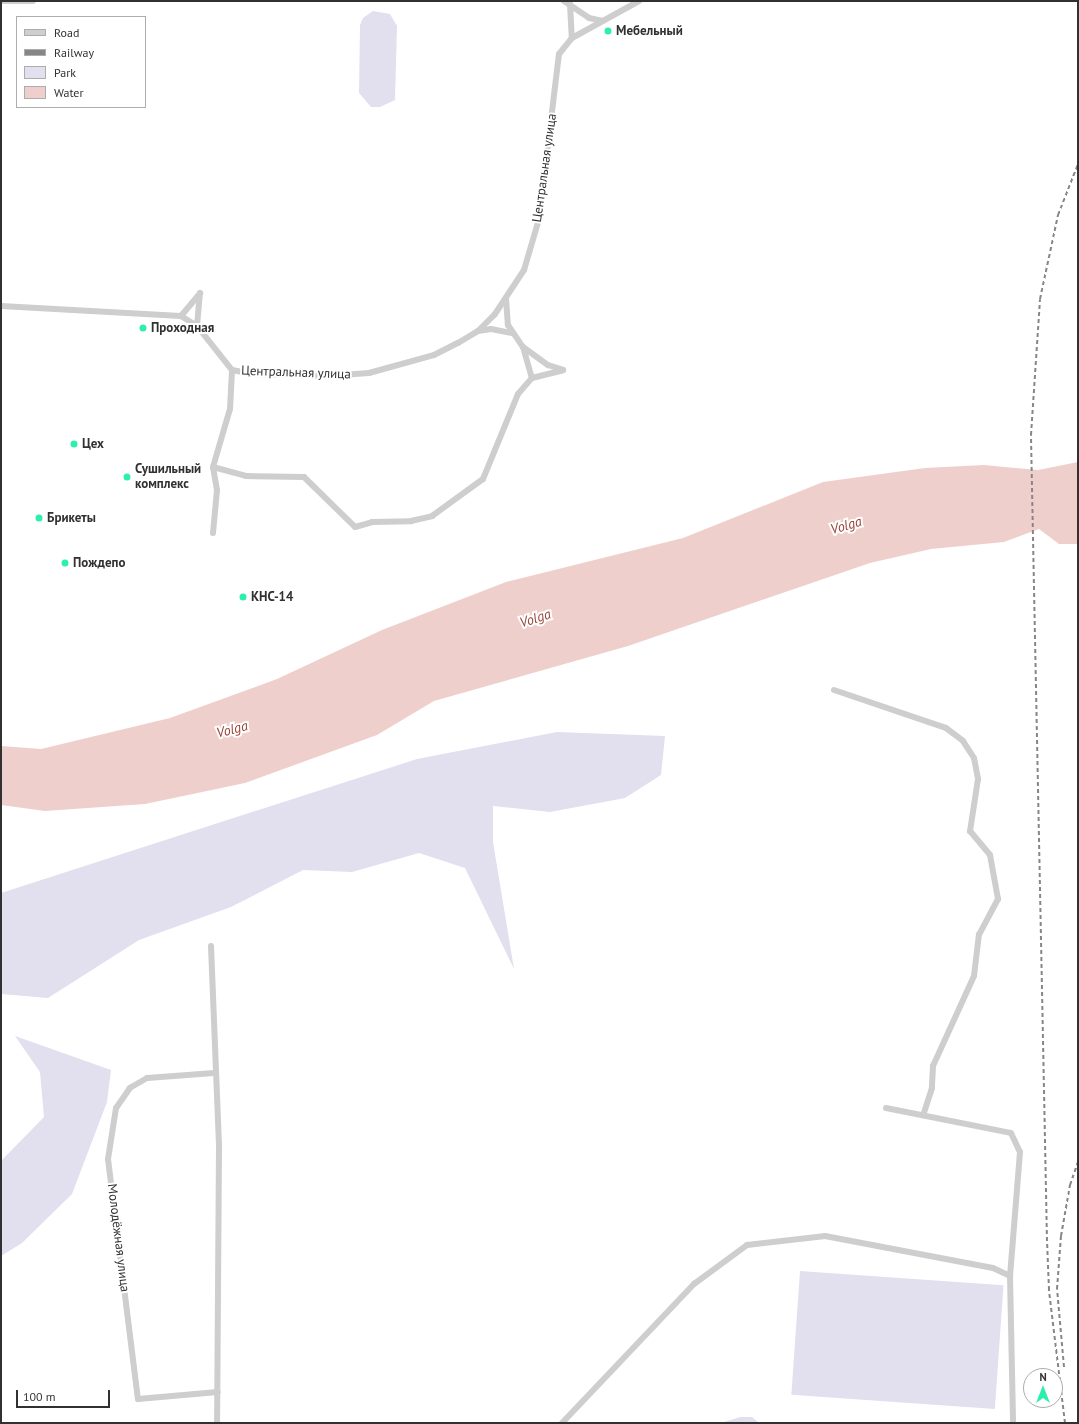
<!DOCTYPE html>
<html>
<head>
<meta charset="utf-8">
<style>
	body { margin:0 }
	#map { position:relative; width:1079px; height:1424px; overflow:hidden; background:#fff; font-family:"PT Sans",sans-serif }
	div>[style] { position:absolute }
	.green>* { inset:0; background:#e2dfef; transform-origin:0 0 }
	.water>* { inset:0; background:#efcfcb }
	.minor>* { height:6px; margin:-3px; padding:0 3px; transform-origin:3px; border-radius:3px; background:#cecece }
	.rail>* { height:2px; margin-top:-1px; transform-origin:0; background:repeating-linear-gradient(90deg,#868686 0 4px,transparent 0 7px) }
	.dots>* { width:11px; height:11px; translate:-50% -50%; box-sizing:border-box; border:2px solid #fff; border-radius:50% }
	span { translate:-50% -50%; white-space:nowrap; text-align:center; line-height:1.15; -webkit-text-stroke:4px #fff; paint-order:stroke }
	.poi-label { font-size:13px; color:#313131; font-weight:700 }
	.left { translate:0 -50%; text-align:left }
	.street-label { font-size:13px; color:#313131 }
	.water-label { font-size:14px; color:#99453a; font-style:italic }
	.frame { position:absolute; inset:0; border:2px solid #313131; pointer-events:none }
	.legend { position:absolute; left:16px; top:16px; width:130px; height:92px; box-sizing:border-box; background:#fff; border:1px solid #adadad; margin:0; padding:5px 7px; list-style:none; font-size:12px; color:#313131 }
	.legend li { display:flex; align-items:center; gap:8px; height:20px }
	.legend b { width:20px; border:1px solid #adadad }
	.north { position:absolute; left:1023px; top:1368px; width:40px; height:40px; box-sizing:border-box; background:#fff; border:1px solid #adadad; border-radius:50%; rotate:0deg; font-size:11px; font-weight:700; line-height:16px; text-align:center; color:#313131 }
	.north::after { content:''; display:block; margin:auto; width:14px; height:18px; background:#2defad; clip-path:polygon(50% 0,100% 100%,50% 72%,0 100%) }
	.scale { position:absolute; left:16px; top:1390px; width:94px; height:18px; box-sizing:border-box; border:2px solid #313131; border-top:0; padding-left:5px; font-size:12px; line-height:14px; white-space:nowrap; color:#313131; -webkit-text-stroke:3px #fff; paint-order:stroke }
</style>
</head>
<body>
<div id="map">
	<div class="green">
		<div style="clip-path:polygon(373px 11px,390px 14px,397px 26px,395px 100px,380px 107px,371px 107px,359px 93px,360px 25px,363px 18px)"></div>
		<div style="clip-path:polygon(557px 732px,665px 736px,661px 775px,625px 798px,550px 812px,493px 806px,493px 842px,514px 969px,465px 868px,419px 853px,352px 872px,303px 870px,231px 907px,139px 940px,48px 998px,1px 994px,1px 893px,417px 759px)"></div>
		<div style="clip-path:polygon(15px 1036px,111px 1070px,107px 1102px,72px 1194px,22px 1243px,1px 1256px,1px 1161px,44px 1117px,40px 1072px)"></div>
		<div style="left:800px;top:1271px;width:204px;height:124px;rotate:4deg"></div>
		<div style="clip-path:polygon(740px 1417px,752px 1417px,759px 1423px,721px 1423px)"></div>
	</div>
	<div class="water">
		<div style="clip-path:polygon(1078px 462px,1078px 544px,1059px 544px,1039px 529px,1004px 542px,931px 549px,870px 563px,628px 646px,434px 701px,377px 735px,245px 783px,145px 804px,45px 811px,1px 805px,1px 746px,41px 749px,170px 718px,277px 679px,382px 630px,506px 582px,683px 538px,823px 482px,925px 468px,984px 465px,1038px 470px)"></div>
	</div>
	<div class="minor">
		<div style="left:1px;top:1px;width:32px"></div>
		<div style="left:564px;top:1px;width:30px;rotate:34deg"></div>
		<div style="left:589px;top:18px;width:14px;rotate:12deg"></div>
		<div style="left:570px;top:4px;width:34px;rotate:87deg"></div>
		<div style="left:506px;top:298px;width:27px;rotate:86deg"></div>
		<div style="left:508px;top:325px;width:27px;rotate:56deg"></div>
		<div style="left:523px;top:347px;width:32px;rotate:74deg"></div>
		<div style="left:1px;top:306px;width:180px;rotate:3.2deg"></div>
		<div style="left:181px;top:316px;width:19px;rotate:32deg"></div>
		<div style="left:197px;top:326px;width:56px;rotate:51.5deg"></div>
		<div style="left:232px;top:370px;width:21px;rotate:11deg"></div>
		<div style="left:253px;top:374px;width:75px;rotate:1.5deg"></div>
		<div style="left:328px;top:376px;width:41px;rotate:-4.2deg"></div>
		<div style="left:369px;top:373px;width:67px;rotate:-15.5deg"></div>
		<div style="left:434px;top:355px;width:27px;rotate:-27deg"></div>
		<div style="left:458px;top:343px;width:23px;rotate:-31deg"></div>
		<div style="left:478px;top:331px;width:24px;rotate:-45deg"></div>
		<div style="left:495px;top:314px;width:53px;rotate:-56.6deg"></div>
		<div style="left:524px;top:270px;width:53px;rotate:-73.6deg"></div>
		<div style="left:539px;top:219px;width:166px;rotate:-83.1deg"></div>
		<div style="left:559px;top:54px;width:21px;rotate:-51deg"></div>
		<div style="left:572px;top:38px;width:77px;rotate:-28.9deg"></div>
		<div style="left:181px;top:316px;width:30px;rotate:-50deg"></div>
		<div style="left:197px;top:326px;width:33px;rotate:-85deg"></div>
		<div style="left:478px;top:331px;width:13px;rotate:-9deg"></div>
		<div style="left:491px;top:329px;width:21px;rotate:11deg"></div>
		<div style="left:523px;top:347px;width:31px;rotate:36deg"></div>
		<div style="left:548px;top:365px;width:16px;rotate:18deg"></div>
		<div style="left:532px;top:378px;width:32px;rotate:-14deg"></div>
		<div style="left:213px;top:467px;width:34px;rotate:15deg"></div>
		<div style="left:246px;top:476px;width:58px;rotate:1deg"></div>
		<div style="left:304px;top:477px;width:71px;rotate:44.4deg"></div>
		<div style="left:355px;top:527px;width:18px;rotate:-16deg"></div>
		<div style="left:372px;top:522px;width:39px;rotate:-1deg"></div>
		<div style="left:411px;top:521px;width:22px;rotate:-13deg"></div>
		<div style="left:432px;top:516px;width:63px;rotate:-36deg"></div>
		<div style="left:483px;top:479px;width:92px;rotate:-67.6deg"></div>
		<div style="left:518px;top:394px;width:21px;rotate:-49deg"></div>
		<div style="left:213px;top:533px;width:43px;rotate:-84.7deg"></div>
		<div style="left:217px;top:490px;width:23px;rotate:-100deg"></div>
		<div style="left:213px;top:467px;width:60px;rotate:-73.7deg"></div>
		<div style="left:230px;top:409px;width:39px;rotate:-87deg"></div>
		<div style="left:834px;top:690px;width:118px;rotate:18.7deg"></div>
		<div style="left:946px;top:728px;width:21px;rotate:37deg"></div>
		<div style="left:963px;top:741px;width:20px;rotate:57deg"></div>
		<div style="left:974px;top:758px;width:21px;rotate:79deg"></div>
		<div style="left:978px;top:779px;width:53px;rotate:98.7deg"></div>
		<div style="left:970px;top:831px;width:31px;rotate:50deg"></div>
		<div style="left:990px;top:855px;width:45px;rotate:79.7deg"></div>
		<div style="left:998px;top:899px;width:40px;rotate:118deg"></div>
		<div style="left:979px;top:934px;width:42px;rotate:96.8deg"></div>
		<div style="left:974px;top:976px;width:99px;rotate:114.5deg"></div>
		<div style="left:933px;top:1066px;width:22px;rotate:93deg"></div>
		<div style="left:932px;top:1088px;width:28px;rotate:108deg"></div>
		<div style="left:211px;top:946px;width:201px;rotate:87.7deg"></div>
		<div style="left:219px;top:1147px;width:276px;rotate:90.4deg"></div>
		<div style="left:214px;top:1073px;width:67px;rotate:175.7deg"></div>
		<div style="left:147px;top:1078px;width:20px;rotate:150deg"></div>
		<div style="left:130px;top:1088px;width:24px;rotate:125deg"></div>
		<div style="left:116px;top:1108px;width:52px;rotate:98.9deg"></div>
		<div style="left:108px;top:1159px;width:242px;rotate:82.9deg"></div>
		<div style="left:138px;top:1399px;width:80px;rotate:-5deg"></div>
		<div style="left:886px;top:1108px;width:127px;rotate:11.3deg"></div>
		<div style="left:1011px;top:1133px;width:21px;rotate:65deg"></div>
		<div style="left:1020px;top:1152px;width:124px;rotate:94.6deg"></div>
		<div style="left:1010px;top:1276px;width:147px;rotate:88.8deg"></div>
		<div style="left:562px;top:1423px;width:192px;rotate:-46.5deg"></div>
		<div style="left:694px;top:1284px;width:66px;rotate:-36.3deg"></div>
		<div style="left:747px;top:1245px;width:79px;rotate:-6.6deg"></div>
		<div style="left:825px;top:1236px;width:171px;rotate:10.8deg"></div>
		<div style="left:993px;top:1268px;width:19px;rotate:25deg"></div>
	</div>
	<div class="rail">
		<div style="left:1064px;top:1367px;width:78px;rotate:-95.1deg"></div>
		<div style="left:1057px;top:1289px;width:53px;rotate:-85.7deg"></div>
		<div style="left:1061px;top:1236px;width:52px;rotate:-80deg"></div>
		<div style="left:1070px;top:1185px;width:24px;rotate:-71deg"></div>
		<div style="left:1065px;top:1423px;width:134px;rotate:-96.9deg"></div>
		<div style="left:1049px;top:1290px;width:49px;rotate:-92.3deg"></div>
		<div style="left:1047px;top:1241px;width:806px;rotate:-91.14deg"></div>
		<div style="left:1031px;top:435px;width:136px;rotate:-86.2deg"></div>
		<div style="left:1040px;top:299px;width:86px;rotate:-77.9deg"></div>
		<div style="left:1058px;top:215px;width:55px;rotate:-68.6deg"></div>
	</div>
	<div class="dots">
		<div style="left:608px;top:31px;background:#2defad"></div>
		<div style="left:143px;top:328px;background:#2defad"></div>
		<div style="left:74px;top:444px;background:#2defad"></div>
		<div style="left:127px;top:477px;background:#2defad"></div>
		<div style="left:39px;top:518px;background:#2defad"></div>
		<div style="left:65px;top:563px;background:#2defad"></div>
		<div style="left:243px;top:597px;background:#2defad"></div>
	</div>
	<div class="poi-label">
		<span class="left" style="left:616px;top:31px">Мебельный</span>
		<span class="left" style="left:151px;top:328px">Проходная</span>
		<span class="left" style="left:82px;top:444px">Цех</span>
		<span class="left" style="left:135px;top:477px">Сушильный<br>комплекс</span>
		<span class="left" style="left:47px;top:518px">Брикеты</span>
		<span class="left" style="left:73px;top:563px">Пождепо</span>
		<span class="left" style="left:251px;top:597px">КНС-14</span>
	</div>
	<div class="street-label">
		<span style="left:545px;top:168px;rotate:-82deg">Центральная улица</span>
		<span style="left:296px;top:373px;rotate:2deg">Центральная улица</span>
		<span style="left:118px;top:1238px;rotate:83deg">Молодёжная улица</span>
	</div>
	<div class="water-label">
		<span style="left:846px;top:525px;rotate:-16deg">Volga</span>
		<span style="left:535px;top:618px;rotate:-18deg">Volga</span>
		<span style="left:232px;top:729px;rotate:-14deg">Volga</span>
	</div>
	<div class="frame"></div>
	<ul class="legend">
	<li><b style="height:5px;background:#cecece"></b>Road</li>
	<li><b style="height:5px;background:#868686"></b>Railway</li>
	<li><b style="height:11px;background:#e2dfef"></b>Park</li>
	<li><b style="height:11px;background:#efcfcb"></b>Water</li>
	</ul>
	<div class="north">N</div>
	<div class="scale">100 m</div>
</div>
</body>
</html>
